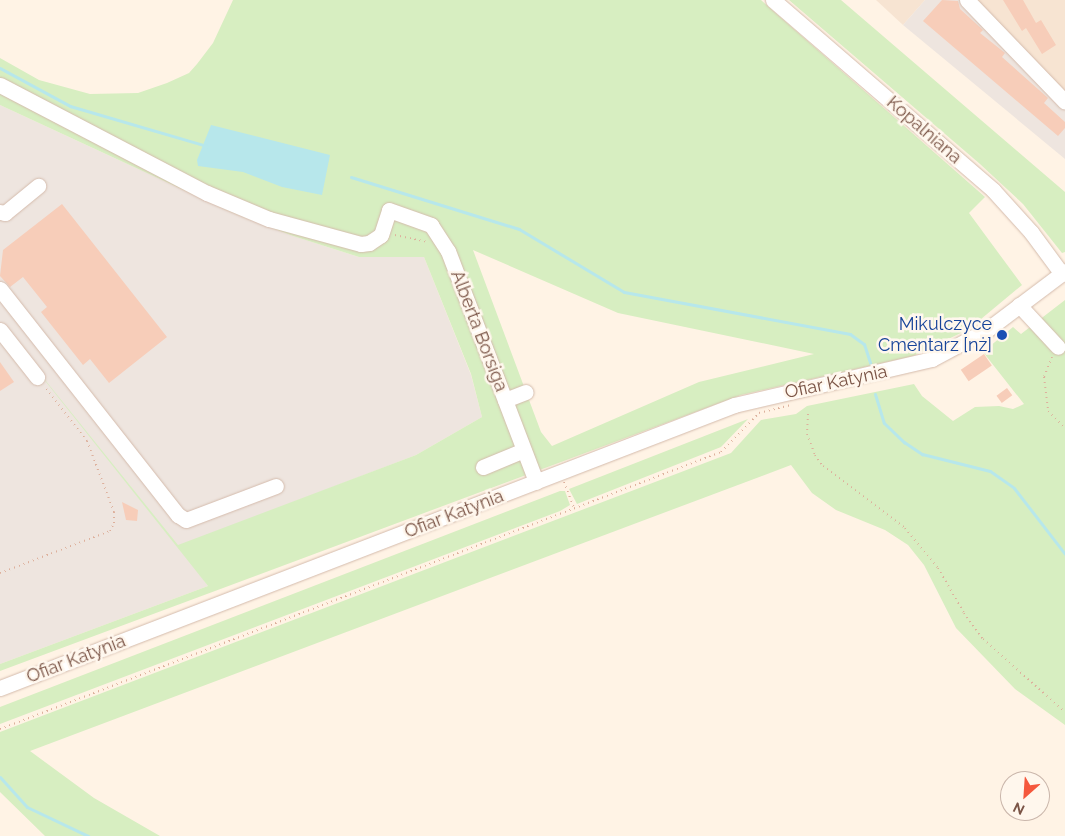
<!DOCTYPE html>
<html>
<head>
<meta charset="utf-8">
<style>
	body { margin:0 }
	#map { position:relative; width:1065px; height:836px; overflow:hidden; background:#fff3e5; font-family:Raleway,sans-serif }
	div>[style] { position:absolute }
	.residential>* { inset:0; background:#f7e4d2 }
	.industrial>* { inset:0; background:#eee5df }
	.green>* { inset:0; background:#d7eec1 }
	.water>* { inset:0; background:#b7e7eb }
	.stream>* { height:3px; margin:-1.5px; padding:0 1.5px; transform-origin:1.5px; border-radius:1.5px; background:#b7e7eb }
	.building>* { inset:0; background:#f7cdb9; transform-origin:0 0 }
	.path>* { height:2px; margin-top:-1px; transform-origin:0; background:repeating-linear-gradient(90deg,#ddb09c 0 1px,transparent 0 5px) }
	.roads { filter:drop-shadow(0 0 1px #d4bbac) drop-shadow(0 0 1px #d4bbac) }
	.minor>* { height:15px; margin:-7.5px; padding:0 7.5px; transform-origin:7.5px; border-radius:7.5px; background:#fff }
	.dots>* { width:14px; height:14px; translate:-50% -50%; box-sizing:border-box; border:2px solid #fff7ed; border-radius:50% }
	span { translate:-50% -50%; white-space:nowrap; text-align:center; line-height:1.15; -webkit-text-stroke:5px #fff7ed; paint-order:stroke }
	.street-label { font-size:18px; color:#7b5547 }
	.transit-label { font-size:18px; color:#164399 }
	.right { translate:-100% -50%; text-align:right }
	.north { position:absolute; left:1000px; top:771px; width:50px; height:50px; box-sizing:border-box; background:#fff7ed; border:1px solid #cab6ab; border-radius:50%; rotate:206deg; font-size:14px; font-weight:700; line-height:20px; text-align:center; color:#7b5547 }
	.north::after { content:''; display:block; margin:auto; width:18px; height:22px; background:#f5583d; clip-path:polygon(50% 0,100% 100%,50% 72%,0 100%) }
</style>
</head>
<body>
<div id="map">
	<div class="residential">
		<div style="clip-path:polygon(876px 0,925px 0,903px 25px)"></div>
		<div style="clip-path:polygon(962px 0,1065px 0,1065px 108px)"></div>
	</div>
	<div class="industrial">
		<div style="clip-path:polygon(925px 0,962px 0,1065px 108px,1065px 159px,903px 25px)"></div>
		<div style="clip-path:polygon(0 105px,231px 212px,293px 236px,359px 257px,424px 257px,471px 375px,482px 417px,416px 455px,179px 546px,208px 586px,0 664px)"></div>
	</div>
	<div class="green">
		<div style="clip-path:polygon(evenodd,233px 0,761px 0,985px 197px,969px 213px,1022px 285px,969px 329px,913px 356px,741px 395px,0 671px,0 664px,208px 586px,0 324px,178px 545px,416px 455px,482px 417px,471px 374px,424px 257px,359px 257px,293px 236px,231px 212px,0 105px,0 58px,39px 80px,90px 94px,138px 93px,167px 83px,189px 73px,197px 64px,213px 43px,233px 0,473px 250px,618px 313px,814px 354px,699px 382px,552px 446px,541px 432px,473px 250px)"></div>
		<div style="clip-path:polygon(789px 0,841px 0,1065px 192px,1065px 252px,1062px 253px,1023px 204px,980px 164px)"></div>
		<div style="clip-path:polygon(1065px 300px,1065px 725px,1015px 689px,956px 628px,924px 565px,908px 545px,885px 530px,836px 510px,812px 493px,791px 465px,30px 751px,94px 798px,160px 836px,45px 836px,0 792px,0 732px,731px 453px,761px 420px,796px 414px,807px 406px,914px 384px,922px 396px,953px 421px,975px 407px,999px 406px,1013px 409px,1024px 404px,983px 352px,1013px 327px,1021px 334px)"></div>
		<div style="clip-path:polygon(748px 419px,721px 447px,577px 504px,569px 489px)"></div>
		<div style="clip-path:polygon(560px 491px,565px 491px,570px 505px,560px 511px,0 724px,0 707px)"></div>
	</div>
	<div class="water">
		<div style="clip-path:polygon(211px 125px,330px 155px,322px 195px,282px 187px,243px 172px,198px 166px,197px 160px)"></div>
	</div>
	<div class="stream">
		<div style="left:0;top:68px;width:80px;rotate:28.5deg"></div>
		<div style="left:70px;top:106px;width:143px;rotate:16.3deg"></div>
		<div style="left:351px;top:177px;width:176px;rotate:17.2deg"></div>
		<div style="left:519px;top:229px;width:122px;rotate:31deg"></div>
		<div style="left:624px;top:292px;width:230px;rotate:10.5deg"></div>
		<div style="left:850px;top:334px;width:17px;rotate:36deg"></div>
		<div style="left:864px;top:344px;width:20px;rotate:72deg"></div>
		<div style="left:875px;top:394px;width:30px;rotate:73deg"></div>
		<div style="left:884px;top:423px;width:28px;rotate:44deg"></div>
		<div style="left:904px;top:442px;width:22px;rotate:34deg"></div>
		<div style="left:922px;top:454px;width:70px;rotate:14deg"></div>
		<div style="left:990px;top:471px;width:29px;rotate:35deg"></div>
		<div style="left:1014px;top:488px;width:83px;rotate:52.3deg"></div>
		<div style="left:0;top:777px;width:40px;rotate:48deg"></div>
		<div style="left:27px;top:807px;width:68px;rotate:25.4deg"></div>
	</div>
	<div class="building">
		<div style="clip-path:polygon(942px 0,958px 1px,960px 9px,983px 30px,980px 33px,1005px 53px,1002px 57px,1048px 98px,1044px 103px,1065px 122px,1065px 128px,1058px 136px,923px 21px)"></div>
		<div style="clip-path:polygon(1003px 0,1023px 0,1036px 23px,1041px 20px,1056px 45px,1042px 54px,1026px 28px,1022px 31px)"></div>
		<div style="clip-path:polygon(62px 204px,167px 337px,109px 383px,90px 359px,83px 365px,41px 312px,47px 307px,23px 277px,10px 287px,0 276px,3px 250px)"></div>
		<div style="left:984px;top:354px;width:14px;height:28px;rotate:56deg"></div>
		<div style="clip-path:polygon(0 362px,14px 382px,0 391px)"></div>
		<div style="left:1007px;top:388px;width:9px;height:13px;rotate:54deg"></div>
		<div style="clip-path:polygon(122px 502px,138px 510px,137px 521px,126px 520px)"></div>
	</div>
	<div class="path">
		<div style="left:395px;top:235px;width:33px;rotate:12deg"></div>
		<div style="left:1052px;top:357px;width:22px;rotate:112deg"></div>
		<div style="left:1044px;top:377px;width:34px;rotate:83deg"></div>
		<div style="left:1048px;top:411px;width:24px;rotate:45deg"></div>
		<div style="left:808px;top:414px;width:20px;rotate:93deg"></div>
		<div style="left:807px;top:434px;width:22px;rotate:69deg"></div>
		<div style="left:815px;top:455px;width:14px;rotate:54deg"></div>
		<div style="left:823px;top:466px;width:103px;rotate:37.1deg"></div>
		<div style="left:905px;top:528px;width:52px;rotate:50.5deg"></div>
		<div style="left:938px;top:568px;width:52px;rotate:60deg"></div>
		<div style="left:964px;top:613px;width:32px;rotate:54deg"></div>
		<div style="left:983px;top:639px;width:110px;rotate:41.7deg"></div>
		<div style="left:564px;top:482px;width:28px;rotate:69deg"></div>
		<div style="left:0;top:573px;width:118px;rotate:-20.9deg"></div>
		<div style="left:110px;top:531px;width:9px;rotate:-63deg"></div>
		<div style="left:114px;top:523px;width:11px;rotate:-90deg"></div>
		<div style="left:114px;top:512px;width:76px;rotate:-110.8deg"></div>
		<div style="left:87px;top:441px;width:70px;rotate:-128deg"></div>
		<div style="left:0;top:729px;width:772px;rotate:-21.02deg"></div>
		<div style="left:721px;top:452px;width:54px;rotate:-45.7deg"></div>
		<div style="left:759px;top:413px;width:33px;rotate:-14deg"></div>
	</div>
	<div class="roads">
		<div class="minor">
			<div style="left:773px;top:0;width:291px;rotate:40.8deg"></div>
			<div style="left:993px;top:190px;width:57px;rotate:47.9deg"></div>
			<div style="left:1031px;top:232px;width:52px;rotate:53.6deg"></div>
			<div style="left:967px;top:0;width:141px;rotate:46.1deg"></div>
			<div style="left:0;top:85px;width:233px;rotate:27.6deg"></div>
			<div style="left:207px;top:193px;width:67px;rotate:22.8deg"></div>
			<div style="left:269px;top:219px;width:95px;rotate:15.2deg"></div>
			<div style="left:361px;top:244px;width:8px;rotate:-7deg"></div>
			<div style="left:369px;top:243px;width:14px;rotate:-34deg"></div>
			<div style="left:381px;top:235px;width:26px;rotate:-72deg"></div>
			<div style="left:389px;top:210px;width:45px;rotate:19.7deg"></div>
			<div style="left:431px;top:225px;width:31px;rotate:57deg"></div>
			<div style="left:448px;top:251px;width:247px;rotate:69.1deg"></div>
			<div style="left:0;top:212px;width:5px;rotate:11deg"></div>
			<div style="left:5px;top:213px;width:43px;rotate:-39.3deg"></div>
			<div style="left:0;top:289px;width:288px;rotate:51.8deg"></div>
			<div style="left:178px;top:515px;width:9px;rotate:32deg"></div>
			<div style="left:186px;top:520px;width:96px;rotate:-20.7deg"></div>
			<div style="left:1019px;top:305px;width:57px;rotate:47.1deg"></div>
			<div style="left:0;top:330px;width:60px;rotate:51.8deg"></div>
			<div style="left:505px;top:400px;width:22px;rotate:-21deg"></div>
			<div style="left:483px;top:467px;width:44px;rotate:-22.5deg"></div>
			<div style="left:0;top:688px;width:787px;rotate:-21.08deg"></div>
			<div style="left:734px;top:405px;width:203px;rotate:-13.1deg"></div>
			<div style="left:932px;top:359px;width:64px;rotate:-28.2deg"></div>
			<div style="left:988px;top:329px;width:96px;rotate:-37deg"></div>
		</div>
	</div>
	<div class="dots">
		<div style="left:1002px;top:335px;background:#1a4fb4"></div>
	</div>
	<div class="street-label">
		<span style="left:924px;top:130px;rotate:41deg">Kopalniana</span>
		<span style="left:479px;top:331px;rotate:69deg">Alberta Borsiga</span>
		<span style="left:836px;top:382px;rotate:-12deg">Ofiar Katynia</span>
		<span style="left:454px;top:514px;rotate:-21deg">Ofiar Katynia</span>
		<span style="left:76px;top:659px;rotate:-21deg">Ofiar Katynia</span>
	</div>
	<div class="transit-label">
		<span class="right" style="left:992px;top:335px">Mikulczyce<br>Cmentarz [nż]</span>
	</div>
	<div class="north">N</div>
</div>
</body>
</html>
